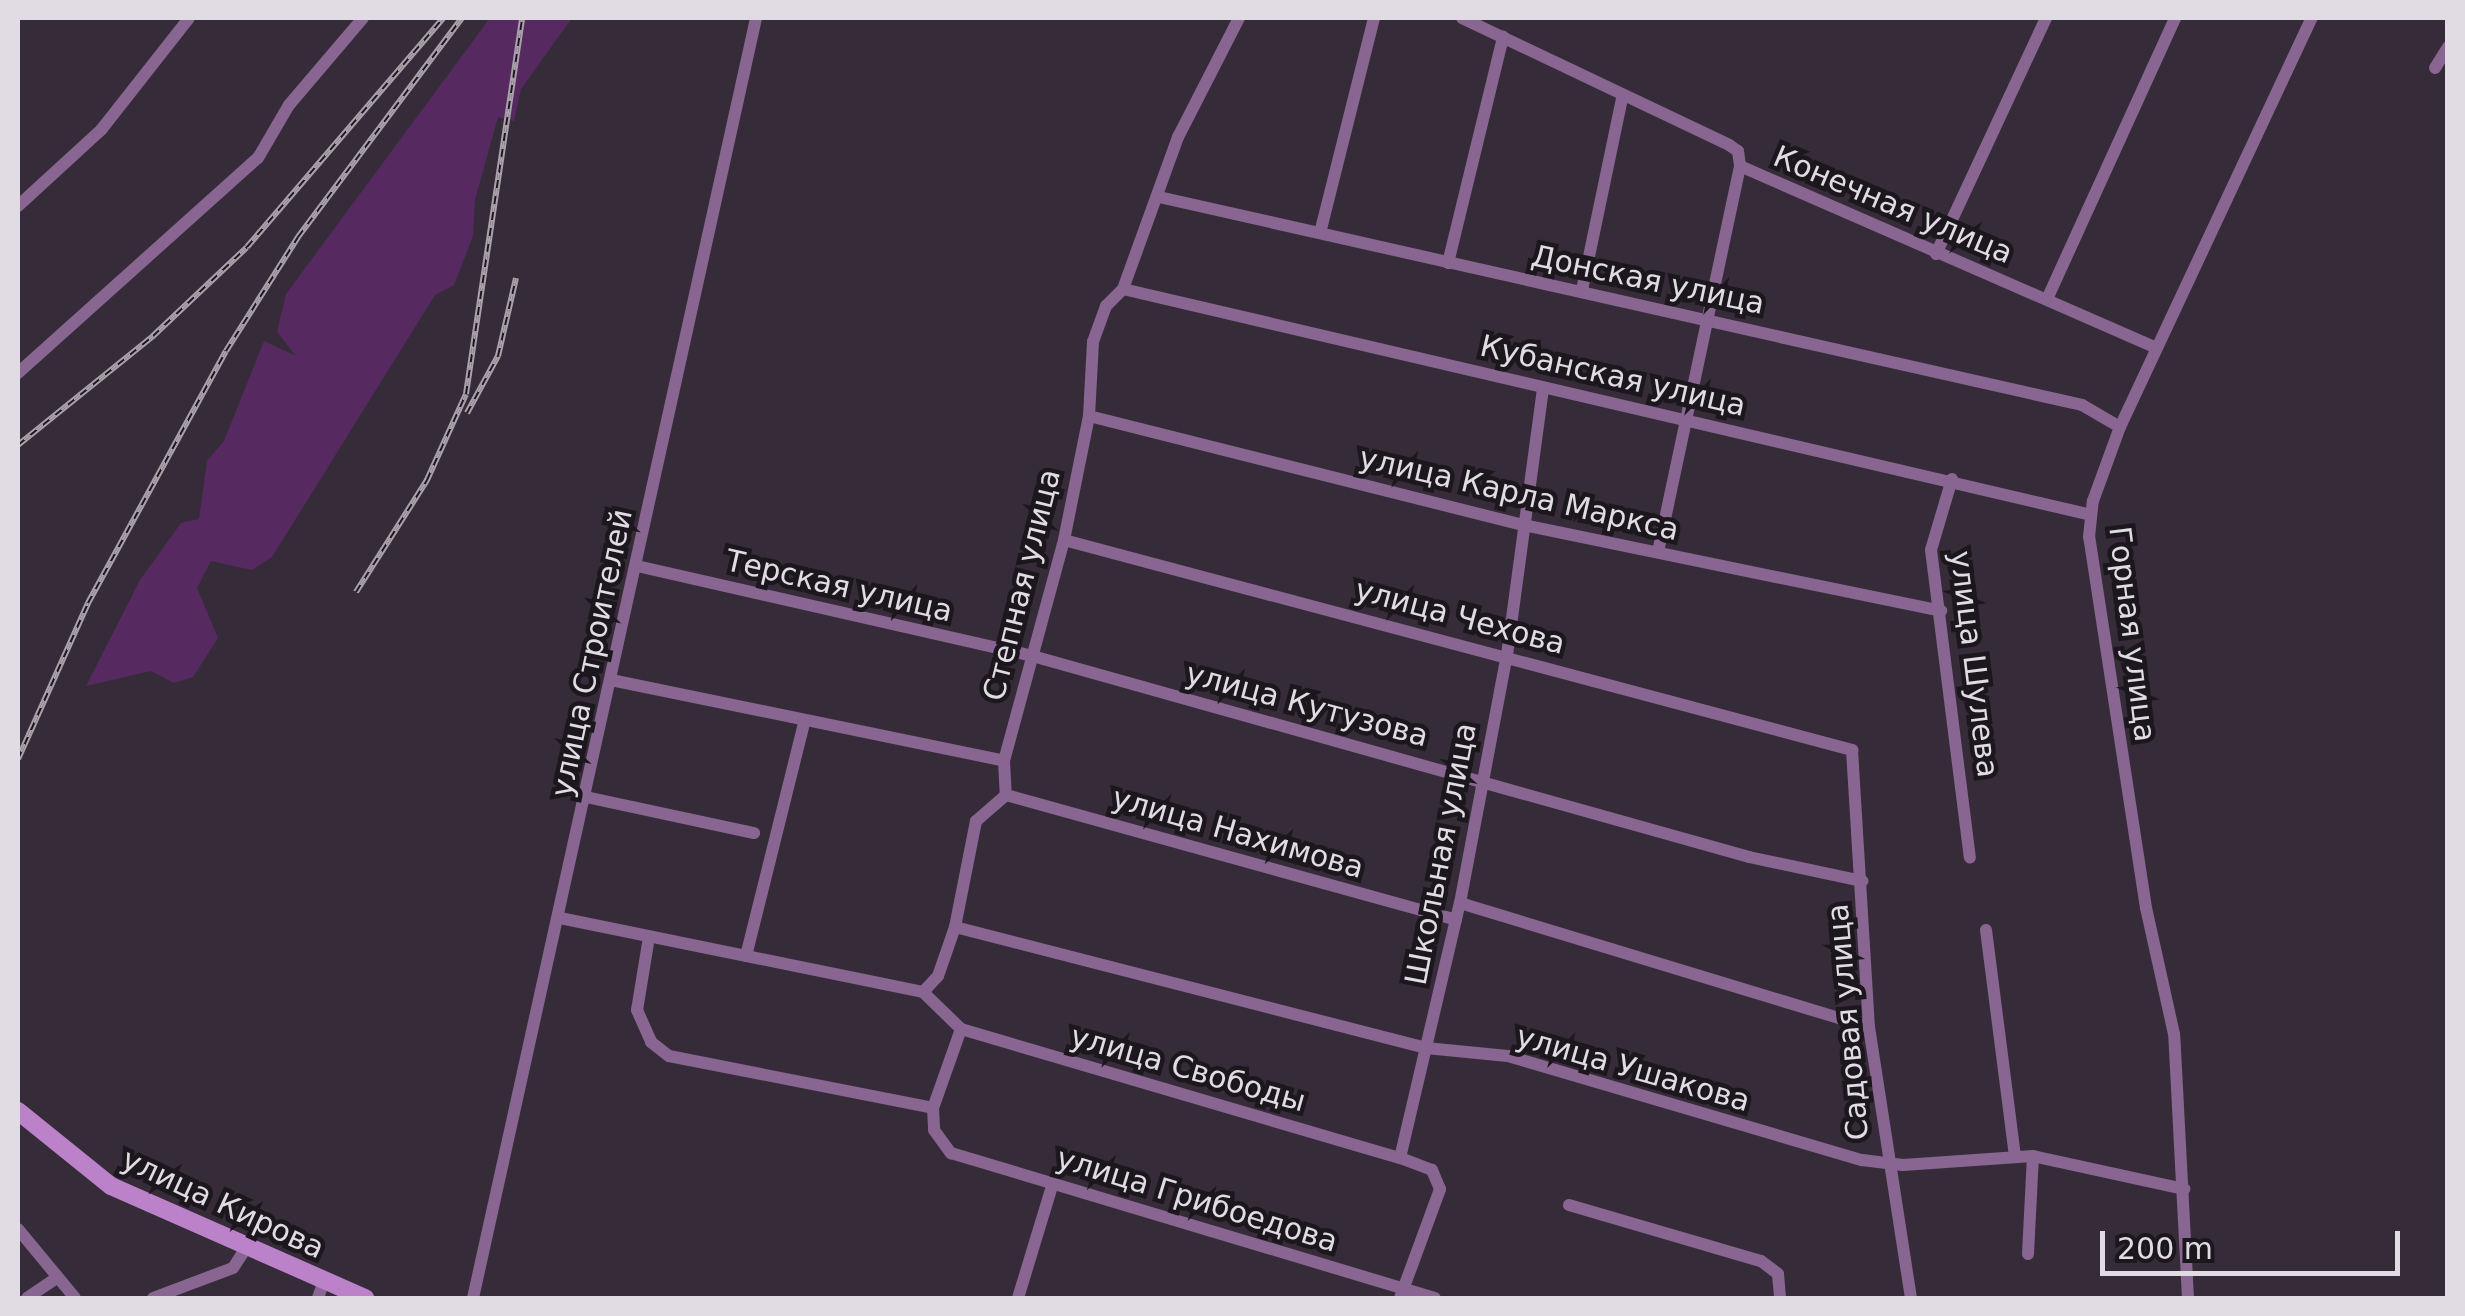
<!DOCTYPE html>
<html>
<head>
<meta charset="utf-8">
<style>
	body { margin:0 }
	#map { position:relative; width:2465px; height:1316px; overflow:hidden; background:#362c39; font-family:"DejaVu Sans",sans-serif }
	div>[style] { position:absolute }
	.green>* { inset:0; background:#562961 }
	.minor>* { height:12px; margin:-6px; padding:0 6px; transform-origin:6px; border-radius:6px; background:#896592 }
	.secondary>* { height:18px; margin:-9px; padding:0 9px; transform-origin:9px; border-radius:9px; background:#bb81c9 }
	.rail>* { height:6px; margin-top:-3px; transform-origin:0; background:repeating-linear-gradient(90deg,#1b171c 0 8px,#a9a2ab 0 16px); box-sizing:border-box; border-block:2px solid #a9a2ab }
	span { translate:-50% -50%; white-space:nowrap; text-align:center; line-height:1.15; -webkit-text-stroke:9px #1b171c; paint-order:stroke }
	.street-label { font-size:30px; color:#e1dbe3 }
	.frame { position:absolute; inset:0; border:20px solid #e1dbe3; pointer-events:none }
	.scale { position:absolute; left:2100px; top:1231px; width:300px; height:45px; box-sizing:border-box; border:5px solid #e1dbe3; border-top:0; padding-left:12px; font-size:30px; line-height:35px; white-space:nowrap; color:#e1dbe3; -webkit-text-stroke:8px #1b171c; paint-order:stroke }
</style>
</head>
<body>
<div id="map">
	<div class="green">
		<div style="clip-path:polygon(490px 18px,572px 18px,521px 89px,514px 121px,498px 117px,475px 200px,473px 236px,454px 285px,435px 295px,272px 557px,252px 570px,211px 561px,197px 588px,218px 638px,193px 677px,174px 683px,151px 671px,86px 686px,140px 580px,181px 523px,199px 519px,207px 461px,224px 441px,264px 341px,296px 356px,277px 332px,286px 294px)"></div>
	</div>
	<div class="minor">
		<div style="left:1239px;top:18px;width:134px;rotate:117.1deg"></div>
		<div style="left:1178px;top:137px;width:162px;rotate:109.9deg"></div>
		<div style="left:1123px;top:289px;width:24px;rotate:135deg"></div>
		<div style="left:1106px;top:306px;width:38px;rotate:110deg"></div>
		<div style="left:1093px;top:342px;width:74px;rotate:93.1deg"></div>
		<div style="left:1089px;top:416px;width:126px;rotate:101.4deg"></div>
		<div style="left:1064px;top:540px;width:229px;rotate:105.2deg"></div>
		<div style="left:1004px;top:761px;width:34px;rotate:87deg"></div>
		<div style="left:1006px;top:795px;width:40px;rotate:139deg"></div>
		<div style="left:976px;top:821px;width:108px;rotate:101.2deg"></div>
		<div style="left:955px;top:927px;width:52px;rotate:109.1deg"></div>
		<div style="left:938px;top:976px;width:22px;rotate:133deg"></div>
		<div style="left:923px;top:992px;width:53px;rotate:44.2deg"></div>
		<div style="left:961px;top:1029px;width:84px;rotate:109.5deg"></div>
		<div style="left:933px;top:1108px;width:22px;rotate:87deg"></div>
		<div style="left:934px;top:1130px;width:29px;rotate:54deg"></div>
		<div style="left:951px;top:1153px;width:505px;rotate:16.68deg"></div>
		<div style="left:1462px;top:18px;width:296px;rotate:25.4deg"></div>
		<div style="left:1729px;top:145px;width:11px;rotate:34deg"></div>
		<div style="left:1738px;top:151px;width:15px;rotate:82deg"></div>
		<div style="left:1740px;top:166px;width:454px;rotate:23.6deg"></div>
		<div style="left:2435px;top:68px;width:25px;rotate:-58deg"></div>
		<div style="left:1159px;top:197px;width:946px;rotate:12.7deg"></div>
		<div style="left:2082px;top:405px;width:44px;rotate:30.1deg"></div>
		<div style="left:18px;top:206px;width:113px;rotate:-42.5deg"></div>
		<div style="left:101px;top:130px;width:142px;rotate:-51.8deg"></div>
		<div style="left:1320px;top:233px;width:222px;rotate:-75.9deg"></div>
		<div style="left:1936px;top:254px;width:260px;rotate:-65deg"></div>
		<div style="left:1448px;top:263px;width:233px;rotate:-76.3deg"></div>
		<div style="left:1123px;top:289px;width:994px;rotate:13.14deg"></div>
		<div style="left:1582px;top:290px;width:196px;rotate:-78.2deg"></div>
		<div style="left:2048px;top:297px;width:307px;rotate:-65.5deg"></div>
		<div style="left:18px;top:373px;width:322px;rotate:-41.9deg"></div>
		<div style="left:258px;top:158px;width:61px;rotate:-59.7deg"></div>
		<div style="left:289px;top:105px;width:114px;rotate:-49.6deg"></div>
		<div style="left:1089px;top:416px;width:447px;rotate:14.1deg"></div>
		<div style="left:1523px;top:525px;width:427px;rotate:11.6deg"></div>
		<div style="left:1952px;top:479px;width:74px;rotate:106.5deg"></div>
		<div style="left:1931px;top:550px;width:310px;rotate:82.8deg"></div>
		<div style="left:1064px;top:540px;width:816px;rotate:14.92deg"></div>
		<div style="left:1852px;top:750px;width:278px;rotate:86.5deg"></div>
		<div style="left:1869px;top:1027px;width:274px;rotate:81.2deg"></div>
		<div style="left:1658px;top:552px;width:395px;rotate:-78deg"></div>
		<div style="left:637px;top:566px;width:402px;rotate:12.8deg"></div>
		<div style="left:1029px;top:655px;width:748px;rotate:15.67deg"></div>
		<div style="left:1749px;top:857px;width:116px;rotate:12deg"></div>
		<div style="left:611px;top:680px;width:401px;rotate:11.6deg"></div>
		<div style="left:1006px;top:795px;width:467px;rotate:15.5deg"></div>
		<div style="left:586px;top:797px;width:172px;rotate:12.1deg"></div>
		<div style="left:1460px;top:903px;width:427px;rotate:16.9deg"></div>
		<div style="left:560px;top:918px;width:370px;rotate:11.5deg"></div>
		<div style="left:955px;top:927px;width:486px;rotate:14.4deg"></div>
		<div style="left:1426px;top:1048px;width:82px;rotate:5.6deg"></div>
		<div style="left:1508px;top:1056px;width:369px;rotate:16.4deg"></div>
		<div style="left:1862px;top:1160px;width:41px;rotate:7deg"></div>
		<div style="left:1903px;top:1165px;width:130px;rotate:-4deg"></div>
		<div style="left:2033px;top:1156px;width:155px;rotate:12.3deg"></div>
		<div style="left:1986px;top:930px;width:227px;rotate:82.7deg"></div>
		<div style="left:649px;top:937px;width:74px;rotate:99.3deg"></div>
		<div style="left:637px;top:1010px;width:35px;rotate:66deg"></div>
		<div style="left:651px;top:1042px;width:23px;rotate:38deg"></div>
		<div style="left:669px;top:1056px;width:269px;rotate:11.1deg"></div>
		<div style="left:746px;top:956px;width:243px;rotate:-76deg"></div>
		<div style="left:961px;top:1029px;width:458px;rotate:16.4deg"></div>
		<div style="left:1569px;top:1205px;width:200px;rotate:16.3deg"></div>
		<div style="left:1761px;top:1261px;width:21px;rotate:37deg"></div>
		<div style="left:1778px;top:1274px;width:24px;rotate:85deg"></div>
		<div style="left:18px;top:1229px;width:89px;rotate:50.4deg"></div>
		<div style="left:2028px;top:1254px;width:98px;rotate:-87.1deg"></div>
		<div style="left:27px;top:1298px;width:37px;rotate:-34deg"></div>
		<div style="left:153px;top:1298px;width:85px;rotate:-20.6deg"></div>
		<div style="left:233px;top:1268px;width:24px;rotate:-57deg"></div>
		<div style="left:318px;top:1298px;width:18px;rotate:-71deg"></div>
		<div style="left:473px;top:1298px;width:1311px;rotate:-77.53deg"></div>
		<div style="left:1018px;top:1298px;width:120px;rotate:-73.1deg"></div>
		<div style="left:1400px;top:1298px;width:116px;rotate:-69.8deg"></div>
		<div style="left:1440px;top:1189px;width:21px;rotate:-113deg"></div>
		<div style="left:1432px;top:1170px;width:34px;rotate:-159deg"></div>
		<div style="left:1400px;top:1158px;width:262px;rotate:-76.8deg"></div>
		<div style="left:1460px;top:903px;width:252px;rotate:-79.3deg"></div>
		<div style="left:1507px;top:655px;width:270px;rotate:-82.3deg"></div>
		<div style="left:2188px;top:1298px;width:264px;rotate:-93deg"></div>
		<div style="left:2174px;top:1034px;width:129px;rotate:-102.5deg"></div>
		<div style="left:2146px;top:908px;width:375px;rotate:-98.7deg"></div>
		<div style="left:2089px;top:537px;width:36px;rotate:-84deg"></div>
		<div style="left:2093px;top:501px;width:79px;rotate:-70deg"></div>
		<div style="left:2120px;top:427px;width:452px;rotate:-64.9deg"></div>
	</div>
	<div class="secondary">
		<div style="left:18px;top:1111px;width:119px;rotate:38.9deg"></div>
		<div style="left:111px;top:1186px;width:278px;rotate:23.8deg"></div>
	</div>
	<div class="rail">
		<div style="left:467px;top:413px;width:65px;rotate:-61.5deg"></div>
		<div style="left:498px;top:356px;width:80px;rotate:-77deg"></div>
		<div style="left:18px;top:445px;width:174px;rotate:-38.9deg"></div>
		<div style="left:153px;top:336px;width:129px;rotate:-43.4deg"></div>
		<div style="left:247px;top:247px;width:301px;rotate:-49.4deg"></div>
		<div style="left:356px;top:592px;width:133px;rotate:-57.6deg"></div>
		<div style="left:427px;top:480px;width:94px;rotate:-65.6deg"></div>
		<div style="left:466px;top:394px;width:380px;rotate:-81.5deg"></div>
		<div style="left:18px;top:759px;width:171px;rotate:-65.8deg"></div>
		<div style="left:88px;top:603px;width:287px;rotate:-61.3deg"></div>
		<div style="left:226px;top:351px;width:135px;rotate:-57.7deg"></div>
		<div style="left:298px;top:237px;width:274px;rotate:-53.2deg"></div>
	</div>
	<div class="street-label">
		<span style="left:1893px;top:205px;rotate:23deg">Конечная улица</span>
		<span style="left:1648px;top:280px;rotate:12deg">Донская улица</span>
		<span style="left:1613px;top:376px;rotate:13deg">Кубанская улица</span>
		<span style="left:1519px;top:494px;rotate:13deg">улица Карла Маркса</span>
		<span style="left:1022px;top:585px;rotate:-76deg">Степная улица</span>
		<span style="left:839px;top:586px;rotate:13deg">Терская улица</span>
		<span style="left:1460px;top:617px;rotate:15deg">улица Чехова</span>
		<span style="left:2132px;top:634px;rotate:83deg">Горная улица</span>
		<span style="left:592px;top:653px;rotate:-78deg">улица Строителей</span>
		<span style="left:1974px;top:664px;rotate:83deg">улица Шулева</span>
		<span style="left:1307px;top:705px;rotate:15deg">улица Кутузова</span>
		<span style="left:1238px;top:833px;rotate:16deg">улица Нахимова</span>
		<span style="left:1441px;top:854px;rotate:-79deg">Школьная улица</span>
		<span style="left:1848px;top:1022px;rotate:-95deg">Садовая улица</span>
		<span style="left:1188px;top:1069px;rotate:16deg">улица Свободы</span>
		<span style="left:1633px;top:1069px;rotate:16deg">улица Ушакова</span>
		<span style="left:1197px;top:1200px;rotate:17deg">улица Грибоедова</span>
		<span style="left:223px;top:1204px;rotate:25deg">улица Кирова</span>
	</div>
	<div class="frame"></div>
	<div class="scale">200 m</div>
</div>
</body>
</html>
